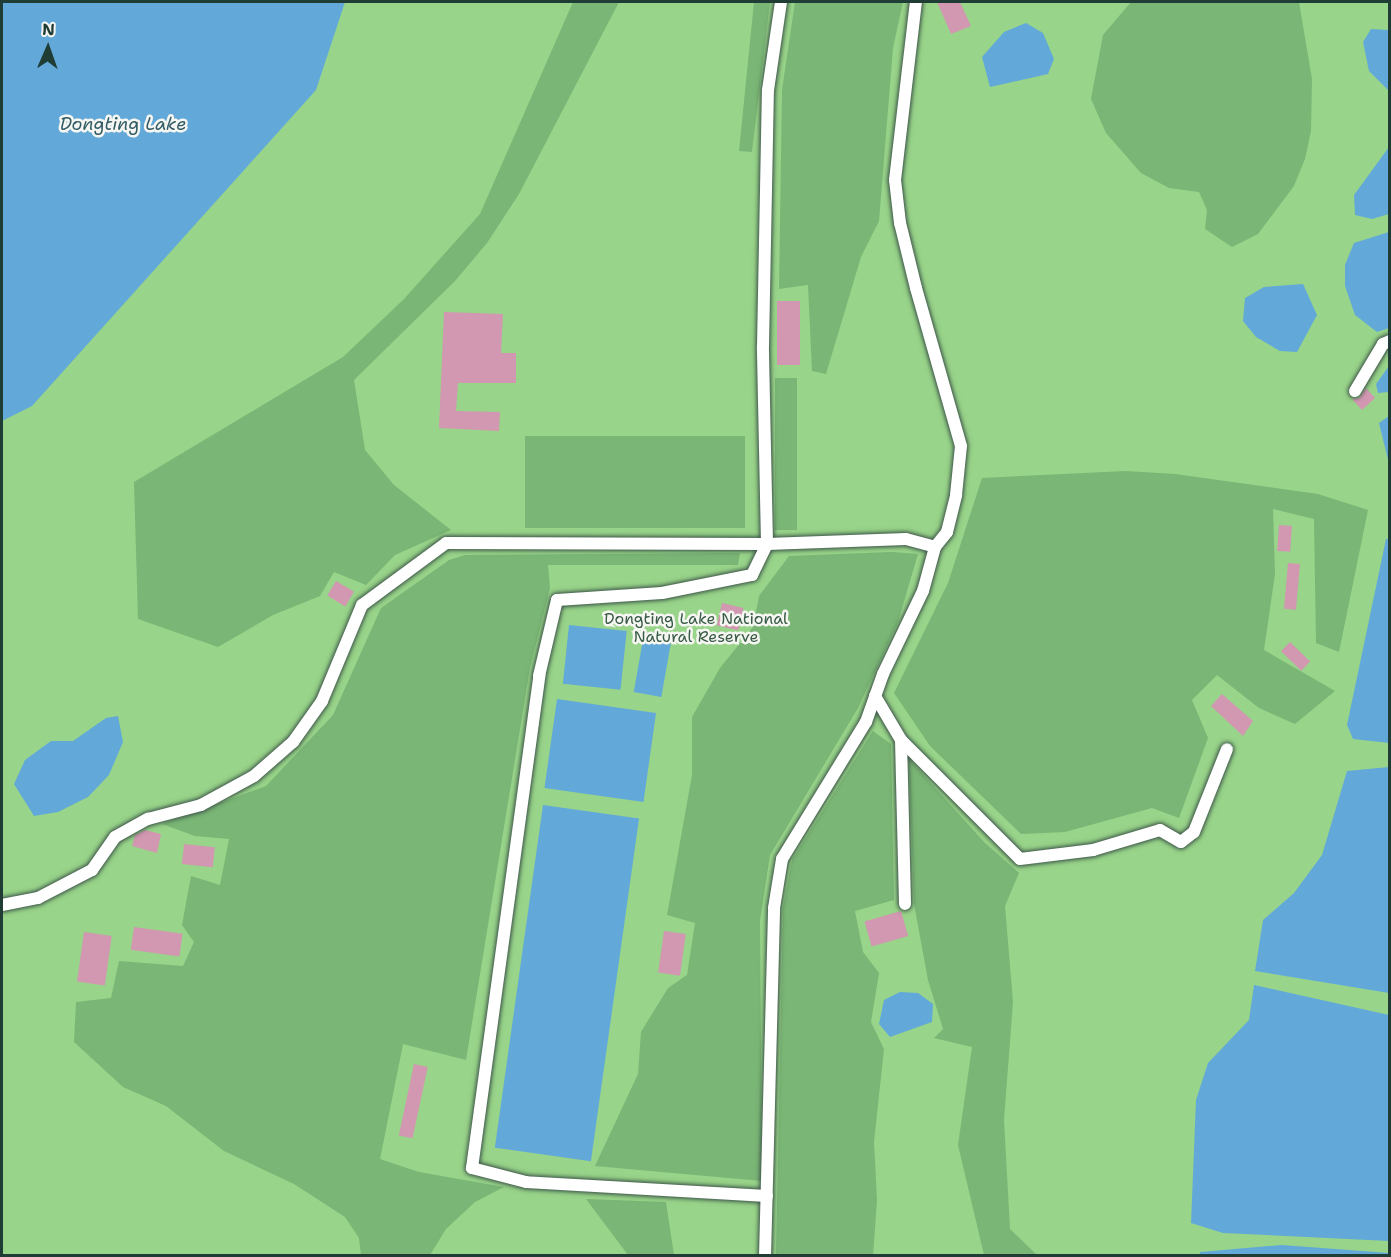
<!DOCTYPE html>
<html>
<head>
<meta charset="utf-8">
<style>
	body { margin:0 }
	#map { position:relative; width:1391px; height:1257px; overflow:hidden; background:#efe2c6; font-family:"Shantell Sans",sans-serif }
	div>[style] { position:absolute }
	.green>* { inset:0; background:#98d489; transform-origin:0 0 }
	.forest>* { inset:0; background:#7ab675; transform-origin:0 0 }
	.water>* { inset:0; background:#62a9d9; transform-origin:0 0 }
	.building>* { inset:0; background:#d297b1; transform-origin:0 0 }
	.roads { filter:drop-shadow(0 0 2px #3e564a) drop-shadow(0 0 2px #3e564a) }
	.minor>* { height:12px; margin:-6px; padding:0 6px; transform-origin:6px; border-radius:6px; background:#fff }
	span { translate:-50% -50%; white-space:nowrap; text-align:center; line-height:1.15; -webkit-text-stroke:5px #f6f6f2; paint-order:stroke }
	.park-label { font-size:16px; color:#375b45 }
	.water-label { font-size:18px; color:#335d66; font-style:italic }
	.frame { position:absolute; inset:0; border:3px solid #1f3d34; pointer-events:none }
	.north { position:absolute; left:18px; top:18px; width:60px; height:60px; -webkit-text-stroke:4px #f6f6f2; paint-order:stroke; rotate:2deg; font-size:16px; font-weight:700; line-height:24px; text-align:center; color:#1f3d34 }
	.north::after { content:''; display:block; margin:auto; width:21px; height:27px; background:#1f3d34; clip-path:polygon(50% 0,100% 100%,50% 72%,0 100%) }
</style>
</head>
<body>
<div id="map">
	<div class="green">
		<div style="left:2px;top:2px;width:1387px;height:1254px"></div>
	</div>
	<div class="forest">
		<div style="clip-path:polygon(573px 2px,619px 2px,519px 194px,487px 243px,455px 281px,354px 380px,365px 450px,394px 485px,451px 530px,395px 555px,366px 585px,334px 572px,320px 596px,273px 615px,218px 647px,138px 619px,134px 482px,343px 357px,404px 299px,480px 214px)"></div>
		<div style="clip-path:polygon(754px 2px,770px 2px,752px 152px,739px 151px)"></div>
		<div style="clip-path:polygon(795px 2px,903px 2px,893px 48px,879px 221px,861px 257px,826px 374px,812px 371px,808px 285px,779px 289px,782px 90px)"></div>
		<div style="clip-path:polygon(1131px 2px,1299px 2px,1312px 79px,1311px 131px,1305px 159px,1294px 186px,1258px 234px,1232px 247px,1205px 229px,1207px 210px,1199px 192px,1169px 188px,1141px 173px,1106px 133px,1091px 99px,1103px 35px)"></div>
		<div style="left:775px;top:378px;width:22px;height:152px"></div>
		<div style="left:525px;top:436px;width:220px;height:92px"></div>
		<div style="clip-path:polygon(1126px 471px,1175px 474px,1318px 494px,1368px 510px,1339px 652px,1316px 643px,1314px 519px,1273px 509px,1275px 574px,1264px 650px,1335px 691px,1295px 724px,1259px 708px,1217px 675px,1192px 700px,1208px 738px,1179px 818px,1152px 808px,1065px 832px,1021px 834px,930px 746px,894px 693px,948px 583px,982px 478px)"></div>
		<div style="clip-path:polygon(892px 552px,918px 554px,898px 622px,858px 708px,770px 855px,760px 921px,762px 1181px,595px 1166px,638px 1074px,641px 1032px,668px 988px,687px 975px,695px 923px,667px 915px,692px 775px,692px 717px,720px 668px,753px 627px,759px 596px,789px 556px)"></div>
		<div style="clip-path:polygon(740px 553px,738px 565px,548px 565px,550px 588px,530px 668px,466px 1060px,403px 1044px,380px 1159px,419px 1172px,504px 1187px,475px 1202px,446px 1229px,430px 1255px,361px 1255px,359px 1238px,345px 1217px,294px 1184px,224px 1151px,166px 1106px,123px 1087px,74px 1042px,76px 1002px,111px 998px,119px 961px,183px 966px,194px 942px,182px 925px,191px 876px,220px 885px,229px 839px,195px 836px,162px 824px,266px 786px,333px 715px,381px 608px,449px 560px,465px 555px)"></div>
		<div style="clip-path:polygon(873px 731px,891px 744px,894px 900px,855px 911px,863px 952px,879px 973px,871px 1022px,884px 1049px,874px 1142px,877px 1200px,873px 1255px,776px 1255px,783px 908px,792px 860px)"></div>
		<div style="clip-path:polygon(909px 759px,985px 843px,1019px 873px,1005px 906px,1013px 1002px,1004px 1120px,1010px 1229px,1037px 1255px,984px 1255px,958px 1145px,972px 1047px,934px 1038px,943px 1029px,928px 980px,914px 904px)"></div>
		<div style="clip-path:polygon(586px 1199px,666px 1202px,674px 1255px,628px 1255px)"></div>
	</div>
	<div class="water">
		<div style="clip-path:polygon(2px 2px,345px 2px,316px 90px,32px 406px,2px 421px)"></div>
		<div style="clip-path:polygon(1026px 23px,1043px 33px,1054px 59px,1048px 74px,990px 87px,982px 57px,1004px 32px)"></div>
		<div style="clip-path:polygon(1371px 29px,1389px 30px,1389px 91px,1369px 71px,1363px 42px)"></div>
		<div style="clip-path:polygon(1389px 147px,1389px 214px,1372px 219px,1355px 215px,1354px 195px)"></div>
		<div style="clip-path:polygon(1389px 232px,1389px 328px,1377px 332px,1355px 315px,1345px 286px,1345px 265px,1354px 243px)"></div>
		<div style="clip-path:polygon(1303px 284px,1317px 315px,1297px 352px,1280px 351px,1256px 337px,1243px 321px,1245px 298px,1264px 287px)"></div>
		<div style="clip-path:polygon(1389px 366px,1389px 392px,1378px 393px,1376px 384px)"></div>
		<div style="clip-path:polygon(1389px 416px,1389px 464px,1379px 423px)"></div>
		<div style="clip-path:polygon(1386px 539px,1390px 539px,1389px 743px,1353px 739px,1347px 725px)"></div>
		<div style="left:569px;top:625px;width:58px;height:59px;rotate:6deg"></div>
		<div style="left:644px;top:634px;width:28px;height:59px;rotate:10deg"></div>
		<div style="left:557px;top:699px;width:100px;height:90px;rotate:8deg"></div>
		<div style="clip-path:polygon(118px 716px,123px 742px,109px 775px,88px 797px,58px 812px,34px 816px,14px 784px,25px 760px,51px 741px,73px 741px,106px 718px)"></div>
		<div style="clip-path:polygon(1389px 767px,1389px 993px,1255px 971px,1263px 920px,1294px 893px,1322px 855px,1347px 771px)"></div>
		<div style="left:543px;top:805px;width:97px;height:346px;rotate:8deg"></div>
		<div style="clip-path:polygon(1254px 985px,1389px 1015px,1389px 1241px,1223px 1233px,1191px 1223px,1196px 1100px,1208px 1063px,1249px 1020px)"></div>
		<div style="clip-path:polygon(900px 992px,918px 993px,933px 1004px,932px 1022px,890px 1037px,879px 1024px,884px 1000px)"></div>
		<div style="clip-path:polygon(1282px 1245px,1389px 1253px,1389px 1255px,1200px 1255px,1200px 1252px)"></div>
	</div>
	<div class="building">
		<div style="clip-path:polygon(937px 2px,960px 2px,971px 26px,951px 34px)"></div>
		<div style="left:777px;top:301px;width:23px;height:64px"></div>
		<div style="clip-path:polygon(444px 312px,503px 314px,501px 353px,516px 353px,516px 383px,458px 383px,456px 411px,500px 412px,499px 431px,439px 428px)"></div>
		<div style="clip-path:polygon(1366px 388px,1375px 398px,1362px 410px,1352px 399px,1359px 398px)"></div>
		<div style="left:1279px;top:525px;width:13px;height:26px;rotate:4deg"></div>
		<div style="left:1288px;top:563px;width:12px;height:46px;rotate:5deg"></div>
		<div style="left:336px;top:581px;width:21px;height:17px;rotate:31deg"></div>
		<div style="left:722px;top:603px;width:22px;height:23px;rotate:13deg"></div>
		<div style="left:1290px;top:642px;width:28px;height:13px;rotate:44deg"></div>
		<div style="clip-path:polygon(1222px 694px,1253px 721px,1243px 736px,1211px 706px)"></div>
		<div style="clip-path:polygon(145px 830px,161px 834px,157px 853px,132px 846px,135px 835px)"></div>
		<div style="left:184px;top:844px;width:31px;height:20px;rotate:6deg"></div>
		<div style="left:901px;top:911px;width:26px;height:38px;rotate:74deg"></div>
		<div style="left:134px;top:927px;width:49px;height:23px;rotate:8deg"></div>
		<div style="left:664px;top:931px;width:22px;height:42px;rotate:8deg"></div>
		<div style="left:84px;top:932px;width:28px;height:50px;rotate:8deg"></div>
		<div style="left:414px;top:1064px;width:14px;height:73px;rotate:12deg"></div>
	</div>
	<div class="roads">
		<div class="minor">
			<div style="left:1355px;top:391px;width:55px;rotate:-59.2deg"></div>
			<div style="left:1383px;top:344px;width:8px;rotate:-23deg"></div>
			<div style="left:875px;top:696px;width:51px;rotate:59.4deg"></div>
			<div style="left:901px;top:740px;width:164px;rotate:88.6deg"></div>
			<div style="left:901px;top:740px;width:168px;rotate:45deg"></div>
			<div style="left:1020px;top:859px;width:74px;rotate:-7deg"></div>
			<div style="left:1093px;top:850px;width:70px;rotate:-16.6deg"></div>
			<div style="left:1160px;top:830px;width:24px;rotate:30deg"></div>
			<div style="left:1181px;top:842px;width:16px;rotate:-38deg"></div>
			<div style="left:1194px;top:832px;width:89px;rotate:-68.3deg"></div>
			<div style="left:2px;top:905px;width:37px;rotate:-11deg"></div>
			<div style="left:38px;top:898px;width:61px;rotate:-27.4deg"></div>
			<div style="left:92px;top:870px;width:40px;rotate:-55.1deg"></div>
			<div style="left:115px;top:837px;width:38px;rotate:-29deg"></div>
			<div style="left:148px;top:819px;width:55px;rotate:-14.8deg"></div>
			<div style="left:201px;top:805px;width:60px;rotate:-28.7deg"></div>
			<div style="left:254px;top:776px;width:52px;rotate:-41.1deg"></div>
			<div style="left:293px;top:742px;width:50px;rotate:-54.7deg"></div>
			<div style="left:322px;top:701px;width:104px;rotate:-67.4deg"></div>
			<div style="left:362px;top:605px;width:104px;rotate:-36.4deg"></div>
			<div style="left:446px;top:543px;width:321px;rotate:0.2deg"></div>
			<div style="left:767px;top:544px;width:139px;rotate:-2.1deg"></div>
			<div style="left:906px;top:539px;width:30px;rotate:15deg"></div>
			<div style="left:935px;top:547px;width:19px;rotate:-51deg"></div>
			<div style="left:947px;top:532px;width:38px;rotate:-76deg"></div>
			<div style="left:956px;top:495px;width:49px;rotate:-84.2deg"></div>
			<div style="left:961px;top:446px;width:164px;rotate:-105.9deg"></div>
			<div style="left:916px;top:288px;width:67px;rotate:-103.8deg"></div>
			<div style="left:900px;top:223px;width:43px;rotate:-96.6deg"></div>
			<div style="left:895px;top:180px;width:179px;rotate:-83.3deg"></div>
			<div style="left:767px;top:1196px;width:241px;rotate:-176.7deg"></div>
			<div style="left:526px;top:1182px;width:56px;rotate:-165.5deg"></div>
			<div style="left:472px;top:1168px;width:497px;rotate:-82.2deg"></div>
			<div style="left:539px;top:676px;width:78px;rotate:-76.7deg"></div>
			<div style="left:557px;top:600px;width:105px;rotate:-3.8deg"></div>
			<div style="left:662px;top:593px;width:92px;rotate:-11.3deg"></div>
			<div style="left:752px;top:575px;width:34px;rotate:-64deg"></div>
			<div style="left:767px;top:544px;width:198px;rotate:-91.2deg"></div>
			<div style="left:763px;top:346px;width:256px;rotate:-88.9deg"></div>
			<div style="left:768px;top:90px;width:89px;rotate:-81.6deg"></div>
			<div style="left:765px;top:1256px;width:348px;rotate:-88.5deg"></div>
			<div style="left:774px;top:908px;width:50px;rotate:-80.7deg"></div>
			<div style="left:782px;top:859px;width:161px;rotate:-58.5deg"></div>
			<div style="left:866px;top:722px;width:51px;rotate:-70.5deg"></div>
			<div style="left:883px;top:674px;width:92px;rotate:-64.3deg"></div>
			<div style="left:923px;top:591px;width:46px;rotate:-74.7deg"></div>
		</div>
	</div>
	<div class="park-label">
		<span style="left:696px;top:628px">Dongting Lake National<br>Natural Reserve</span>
	</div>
	<div class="water-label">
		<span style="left:123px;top:124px">Dongting Lake</span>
	</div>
	<div class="frame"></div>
	<div class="north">N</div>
</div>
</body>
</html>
